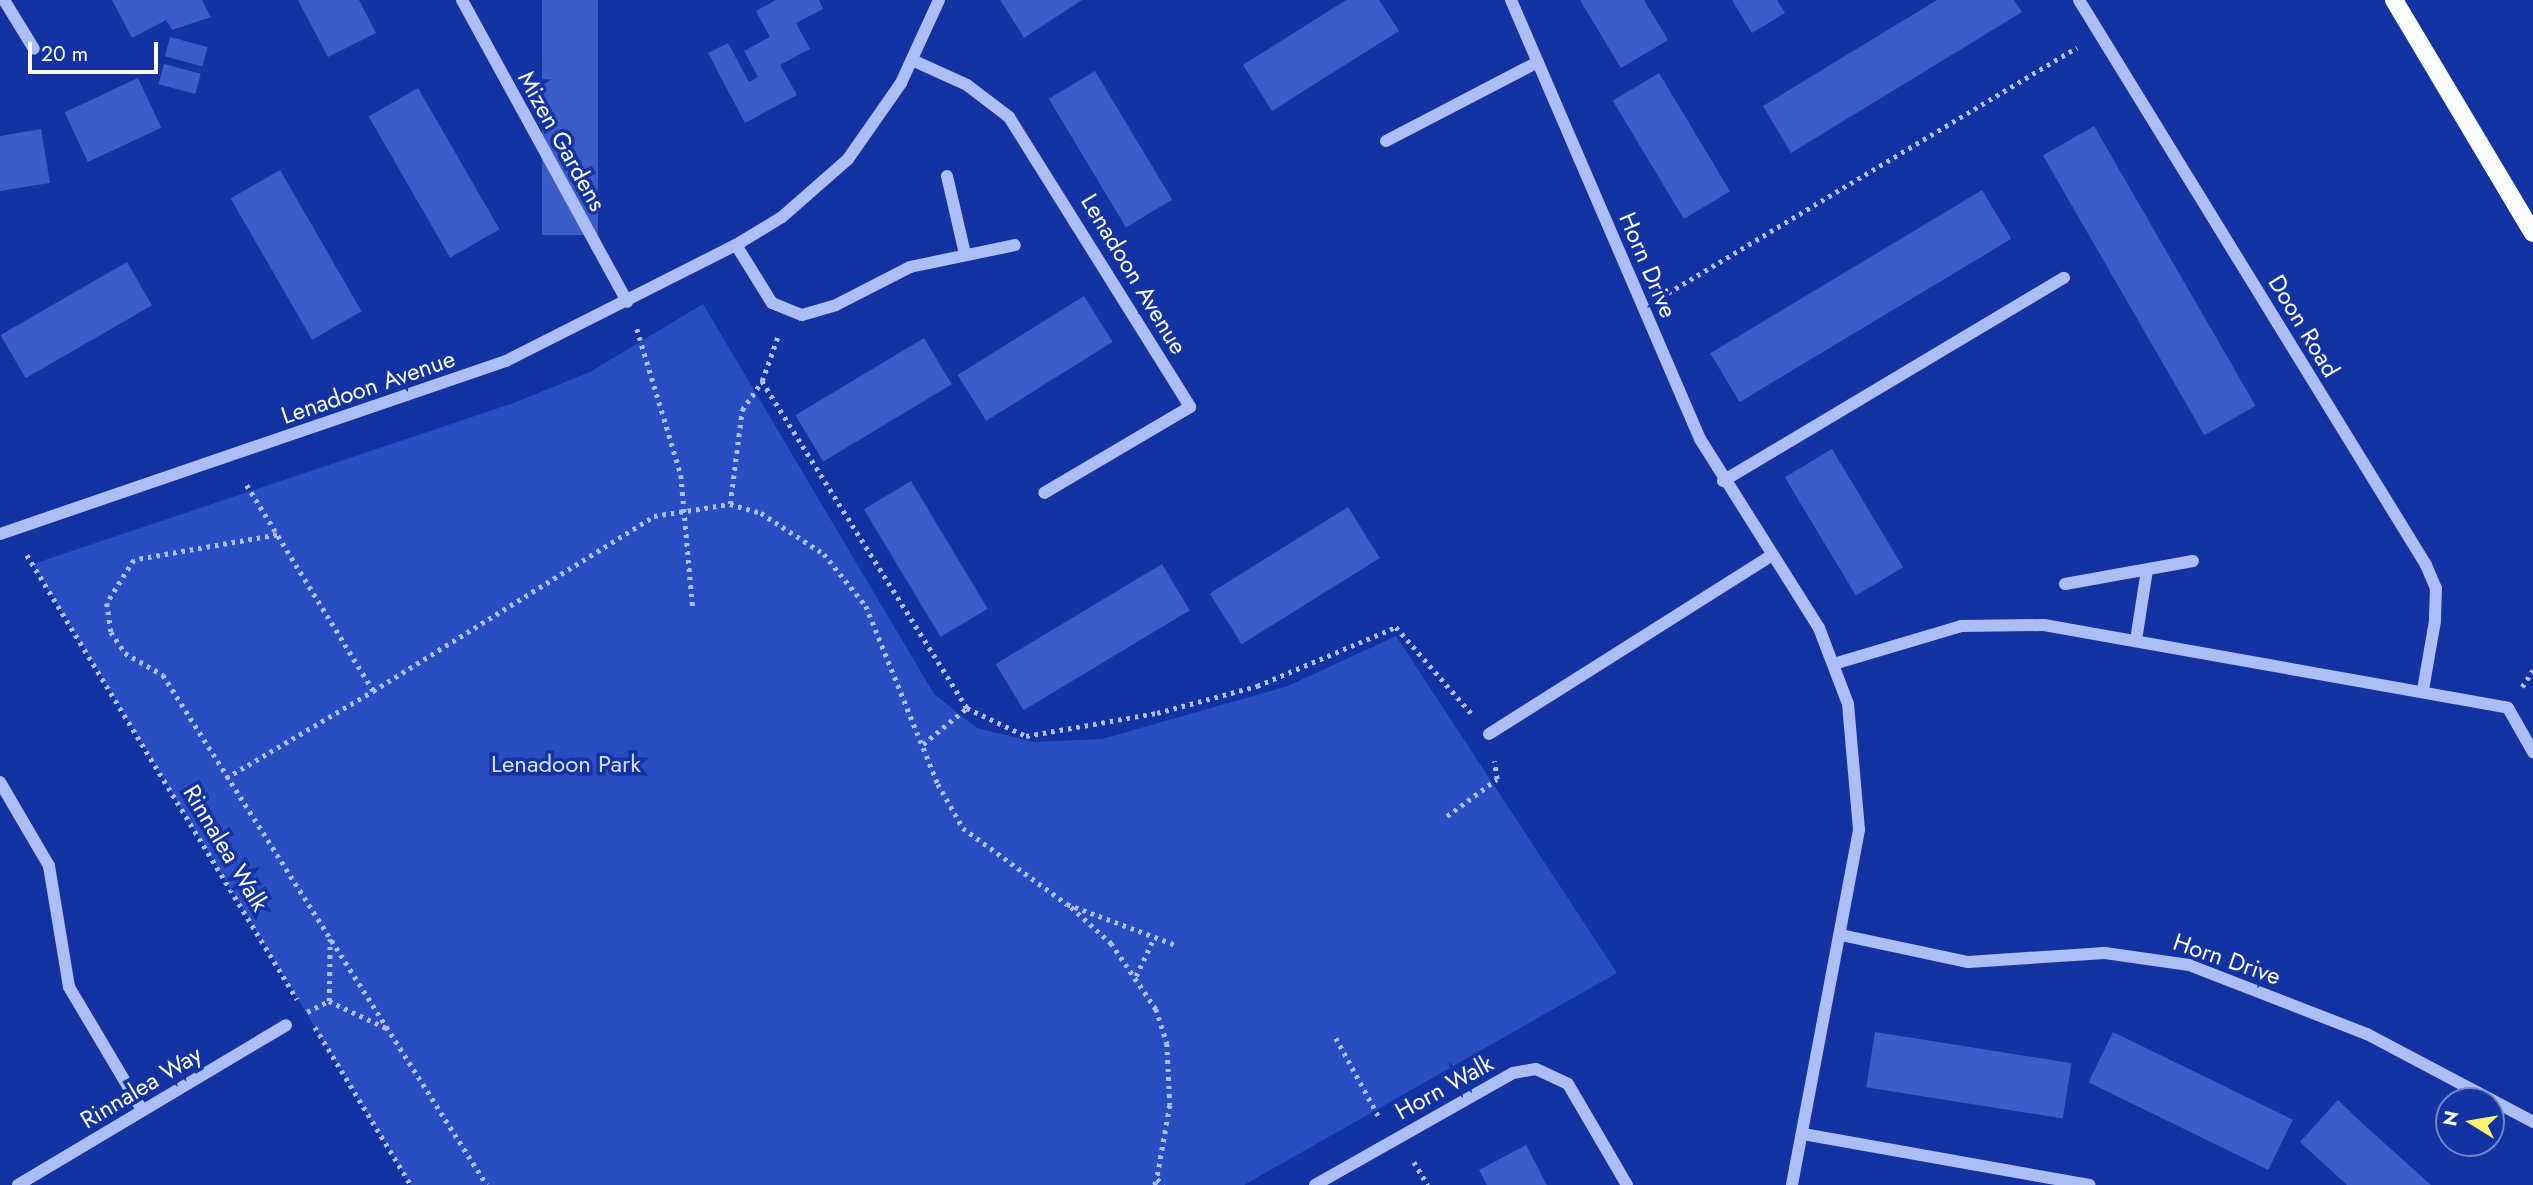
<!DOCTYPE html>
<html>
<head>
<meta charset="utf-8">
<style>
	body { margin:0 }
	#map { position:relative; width:2533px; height:1185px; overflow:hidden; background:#1333a2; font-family:Jost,sans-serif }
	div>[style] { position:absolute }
	.green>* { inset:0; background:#294ec1 }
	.building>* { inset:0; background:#3c5cc8; transform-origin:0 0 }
	.path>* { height:4.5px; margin-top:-2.25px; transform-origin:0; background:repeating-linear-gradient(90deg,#acbef5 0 3.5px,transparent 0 8.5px) }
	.minor>* { height:12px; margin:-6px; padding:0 6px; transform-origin:6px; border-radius:6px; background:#acbef5 }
	.major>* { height:18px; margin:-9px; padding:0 9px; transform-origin:9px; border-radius:9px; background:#fafbff }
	span { translate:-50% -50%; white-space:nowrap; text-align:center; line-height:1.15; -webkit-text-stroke:7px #1333a2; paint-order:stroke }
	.street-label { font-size:24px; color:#fff }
	.park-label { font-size:24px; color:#d5dffe }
	.north { position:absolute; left:2435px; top:1087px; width:70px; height:70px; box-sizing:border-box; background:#1333a2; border:2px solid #7185c7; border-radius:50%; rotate:281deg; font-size:19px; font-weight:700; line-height:28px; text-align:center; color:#fff }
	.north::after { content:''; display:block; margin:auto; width:24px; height:32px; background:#fff470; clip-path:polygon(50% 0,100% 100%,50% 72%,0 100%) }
	.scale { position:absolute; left:28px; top:42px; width:130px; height:32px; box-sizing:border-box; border:4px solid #fff; border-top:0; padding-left:9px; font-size:21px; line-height:24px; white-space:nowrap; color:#fff; -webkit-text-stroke:5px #1333a2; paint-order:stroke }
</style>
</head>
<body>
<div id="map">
	<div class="green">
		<div style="clip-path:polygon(703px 304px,934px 694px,977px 728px,1034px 742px,1102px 739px,1288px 686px,1396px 636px,1617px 973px,1244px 1185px,411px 1185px,33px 564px,511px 404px,590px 372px)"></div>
	</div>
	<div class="building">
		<div style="clip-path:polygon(112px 0,202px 0,211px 17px,172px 30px,166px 20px,132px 38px)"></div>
		<div style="clip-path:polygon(298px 0,359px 0,376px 33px,328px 57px)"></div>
		<div style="left:542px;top:0;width:56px;height:235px"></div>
		<div style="clip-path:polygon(776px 0,819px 0,823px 9px,796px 23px,810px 49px,780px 65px,797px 95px,745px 123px,708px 53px,728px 43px,749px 82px,758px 77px,744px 51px,770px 37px,756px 11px)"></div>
		<div style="clip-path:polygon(1000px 0,1082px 0,1024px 38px)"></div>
		<div style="clip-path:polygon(1346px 0,1379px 0,1399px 31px,1272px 111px,1243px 65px)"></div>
		<div style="clip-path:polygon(1580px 0,1644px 0,1668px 40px,1621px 68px)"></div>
		<div style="clip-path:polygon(1732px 0,1777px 0,1785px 13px,1752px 33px)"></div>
		<div style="clip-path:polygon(1937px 0,2014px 0,2022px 12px,1791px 153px,1763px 106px)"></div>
		<div style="left:170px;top:37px;width:39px;height:20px;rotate:15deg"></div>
		<div style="left:164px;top:64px;width:38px;height:21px;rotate:15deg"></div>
		<div style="left:1095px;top:71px;width:150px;height:54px;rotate:59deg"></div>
		<div style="left:1659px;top:73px;width:138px;height:54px;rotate:59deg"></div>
		<div style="left:138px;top:78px;width:55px;height:81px;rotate:65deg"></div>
		<div style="left:418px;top:88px;width:163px;height:57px;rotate:60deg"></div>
		<div style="left:2094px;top:126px;width:323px;height:59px;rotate:60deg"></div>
		<div style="clip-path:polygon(41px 129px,50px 183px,0 191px,0 136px)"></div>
		<div style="left:280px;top:170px;width:163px;height:57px;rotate:60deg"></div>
		<div style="left:1982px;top:190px;width:57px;height:317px;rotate:59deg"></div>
		<div style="left:127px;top:262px;width:50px;height:146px;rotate:60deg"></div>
		<div style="left:1084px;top:296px;width:54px;height:149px;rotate:58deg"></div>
		<div style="left:924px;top:338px;width:54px;height:150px;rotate:59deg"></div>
		<div style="left:1832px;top:449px;width:138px;height:55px;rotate:59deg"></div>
		<div style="left:911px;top:481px;width:149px;height:55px;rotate:59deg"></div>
		<div style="left:1348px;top:507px;width:60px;height:163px;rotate:58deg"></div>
		<div style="left:1162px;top:564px;width:54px;height:194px;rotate:59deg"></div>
		<div style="left:1875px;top:1032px;width:199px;height:56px;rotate:9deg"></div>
		<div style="left:2113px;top:1032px;width:200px;height:56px;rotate:26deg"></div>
		<div style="clip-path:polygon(2338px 1100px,2362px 1123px,2431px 1185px,2347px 1185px,2300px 1142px)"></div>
		<div style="clip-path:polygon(1526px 1145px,1547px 1185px,1487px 1185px,1479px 1170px)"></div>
	</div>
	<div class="path">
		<div style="left:1668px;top:293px;width:477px;rotate:-31deg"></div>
		<div style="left:637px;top:329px;width:152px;rotate:73.2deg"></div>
		<div style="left:681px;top:475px;width:135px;rotate:84.9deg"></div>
		<div style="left:762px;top:381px;width:386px;rotate:57.9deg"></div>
		<div style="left:967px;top:708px;width:65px;rotate:25.4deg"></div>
		<div style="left:1026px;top:736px;width:133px;rotate:-10deg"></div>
		<div style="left:1157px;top:713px;width:104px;rotate:-15.1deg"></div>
		<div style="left:1257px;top:686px;width:151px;rotate:-23deg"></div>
		<div style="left:1396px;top:627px;width:116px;rotate:48.9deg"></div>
		<div style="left:730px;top:504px;width:95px;rotate:-82.7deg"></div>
		<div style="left:742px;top:410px;width:35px;rotate:-55deg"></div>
		<div style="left:762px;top:381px;width:48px;rotate:-70.4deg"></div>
		<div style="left:277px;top:535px;width:145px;rotate:170.1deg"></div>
		<div style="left:134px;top:560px;width:51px;rotate:122.1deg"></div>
		<div style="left:107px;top:603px;width:29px;rotate:82deg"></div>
		<div style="left:111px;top:632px;width:25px;rotate:56deg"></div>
		<div style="left:125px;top:653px;width:44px;rotate:30.1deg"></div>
		<div style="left:163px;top:675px;width:604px;rotate:57.57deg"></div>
		<div style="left:27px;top:555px;width:520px;rotate:58.7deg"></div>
		<div style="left:2522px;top:687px;width:20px;rotate:-57deg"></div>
		<div style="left:373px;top:691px;width:331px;rotate:-31.9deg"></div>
		<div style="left:654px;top:516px;width:77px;rotate:-9deg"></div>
		<div style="left:730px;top:504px;width:32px;rotate:16deg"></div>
		<div style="left:761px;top:513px;width:75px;rotate:33.1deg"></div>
		<div style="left:824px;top:554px;width:67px;rotate:51.1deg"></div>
		<div style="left:866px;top:606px;width:192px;rotate:68deg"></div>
		<div style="left:938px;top:784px;width:51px;rotate:60.4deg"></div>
		<div style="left:963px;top:828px;width:129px;rotate:36.2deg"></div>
		<div style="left:1067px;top:904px;width:116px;rotate:20.6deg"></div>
		<div style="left:923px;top:744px;width:57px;rotate:-39.3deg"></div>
		<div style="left:226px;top:778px;width:171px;rotate:-30.6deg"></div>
		<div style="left:373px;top:691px;width:246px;rotate:-121.6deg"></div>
		<div style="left:1447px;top:816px;width:62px;rotate:-36.5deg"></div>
		<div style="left:1497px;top:779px;width:18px;rotate:-99deg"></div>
		<div style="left:1071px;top:907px;width:54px;rotate:42deg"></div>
		<div style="left:1111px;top:943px;width:80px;rotate:55.7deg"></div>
		<div style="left:1156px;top:1009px;width:36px;rotate:72deg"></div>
		<div style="left:1167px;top:1043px;width:62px;rotate:87.2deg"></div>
		<div style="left:1170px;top:1105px;width:75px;rotate:100deg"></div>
		<div style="left:1136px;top:976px;width:42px;rotate:-64.7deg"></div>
		<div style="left:329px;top:1001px;width:65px;rotate:25.4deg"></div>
		<div style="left:307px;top:1012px;width:25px;rotate:-27deg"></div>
		<div style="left:329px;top:1001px;width:62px;rotate:-89.1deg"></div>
		<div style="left:315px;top:1027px;width:185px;rotate:58.7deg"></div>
		<div style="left:1336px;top:1038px;width:90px;rotate:61.4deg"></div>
		<div style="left:1414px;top:1162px;width:27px;rotate:59deg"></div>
		<div style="left:1154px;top:1185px;width:7px;rotate:-63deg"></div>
		<div style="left:1157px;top:1179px;width:9px;rotate:41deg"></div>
	</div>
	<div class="minor">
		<div style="left:4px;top:0;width:57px;rotate:58.5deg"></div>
		<div style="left:462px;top:0;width:344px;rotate:61.3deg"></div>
		<div style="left:1511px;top:0;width:478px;rotate:66.7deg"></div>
		<div style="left:1700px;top:439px;width:223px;rotate:57.8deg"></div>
		<div style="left:1819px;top:628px;width:81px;rotate:69.1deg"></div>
		<div style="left:1848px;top:704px;width:126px;rotate:85deg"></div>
		<div style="left:1859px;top:830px;width:361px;rotate:100.7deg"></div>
		<div style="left:2079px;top:0;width:663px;rotate:58.44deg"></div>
		<div style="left:2426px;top:565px;width:25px;rotate:67deg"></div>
		<div style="left:2436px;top:588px;width:33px;rotate:92deg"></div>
		<div style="left:2435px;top:621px;width:70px;rotate:99.9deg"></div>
		<div style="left:912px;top:60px;width:60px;rotate:24.4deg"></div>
		<div style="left:967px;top:85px;width:53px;rotate:37.3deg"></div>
		<div style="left:1009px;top:117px;width:342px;rotate:58deg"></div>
		<div style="left:1190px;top:407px;width:169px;rotate:149.5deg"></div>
		<div style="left:1386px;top:141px;width:171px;rotate:-27.5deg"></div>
		<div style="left:947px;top:176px;width:80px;rotate:77deg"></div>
		<div style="left:736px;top:245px;width:68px;rotate:58.2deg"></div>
		<div style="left:772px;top:303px;width:32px;rotate:22deg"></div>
		<div style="left:802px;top:315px;width:35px;rotate:-16deg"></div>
		<div style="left:836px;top:305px;width:83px;rotate:-27.2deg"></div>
		<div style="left:910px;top:267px;width:107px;rotate:-11.8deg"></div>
		<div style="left:1723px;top:481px;width:397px;rotate:-30.8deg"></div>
		<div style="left:0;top:534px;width:535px;rotate:-18.88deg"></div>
		<div style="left:506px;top:361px;width:258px;rotate:-26.8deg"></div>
		<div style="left:736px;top:245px;width:54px;rotate:-31.3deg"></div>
		<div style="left:782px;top:217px;width:88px;rotate:-41.3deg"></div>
		<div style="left:848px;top:159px;width:93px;rotate:-55.1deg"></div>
		<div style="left:901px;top:83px;width:91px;rotate:-65.4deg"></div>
		<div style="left:2065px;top:584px;width:130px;rotate:-10.2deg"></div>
		<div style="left:2136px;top:640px;width:71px;rotate:-81.1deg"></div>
		<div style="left:1837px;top:663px;width:129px;rotate:-16.6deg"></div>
		<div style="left:1961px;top:626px;width:83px;rotate:-0.7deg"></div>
		<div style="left:2044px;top:625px;width:471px;rotate:10.1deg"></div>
		<div style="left:2508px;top:708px;width:51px;rotate:60.4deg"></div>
		<div style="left:1489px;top:734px;width:333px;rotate:-32.3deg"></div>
		<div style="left:0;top:782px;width:97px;rotate:59.7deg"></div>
		<div style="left:49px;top:866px;width:123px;rotate:80.6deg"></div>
		<div style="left:69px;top:987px;width:143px;rotate:59.3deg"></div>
		<div style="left:1841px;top:935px;width:130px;rotate:12deg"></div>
		<div style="left:1968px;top:962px;width:137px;rotate:-3.8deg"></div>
		<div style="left:2105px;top:953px;width:85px;rotate:8.1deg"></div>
		<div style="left:2189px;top:965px;width:191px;rotate:21.2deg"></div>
		<div style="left:2367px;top:1034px;width:188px;rotate:27.9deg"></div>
		<div style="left:1803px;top:1134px;width:291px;rotate:10.1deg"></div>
		<div style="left:18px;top:1185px;width:312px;rotate:-30.8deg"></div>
		<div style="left:1315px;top:1185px;width:227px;rotate:-29.5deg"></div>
		<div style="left:1513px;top:1073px;width:23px;rotate:-10deg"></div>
		<div style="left:1536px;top:1069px;width:35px;rotate:25deg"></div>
		<div style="left:1568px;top:1084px;width:117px;rotate:59.7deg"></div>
	</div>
	<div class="major">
		<div style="left:2394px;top:0;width:271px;rotate:59.2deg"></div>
	</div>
	<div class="street-label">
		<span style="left:562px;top:141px;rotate:61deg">Mizen Gardens</span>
		<span style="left:1648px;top:265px;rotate:67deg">Horn Drive</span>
		<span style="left:1134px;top:274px;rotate:59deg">Lenadoon Avenue</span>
		<span style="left:2304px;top:326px;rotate:59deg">Doon Road</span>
		<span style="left:368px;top:387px;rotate:-19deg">Lenadoon Avenue</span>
		<span style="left:226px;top:848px;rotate:59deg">Rinnalea Walk</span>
		<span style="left:2227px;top:959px;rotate:19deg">Horn Drive</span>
		<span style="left:141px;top:1087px;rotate:-31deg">Rinnalea Way</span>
		<span style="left:1444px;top:1087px;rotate:-29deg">Horn Walk</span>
	</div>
	<div class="park-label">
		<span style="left:566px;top:764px">Lenadoon Park</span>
	</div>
	<div class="north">N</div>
	<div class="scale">20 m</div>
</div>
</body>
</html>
